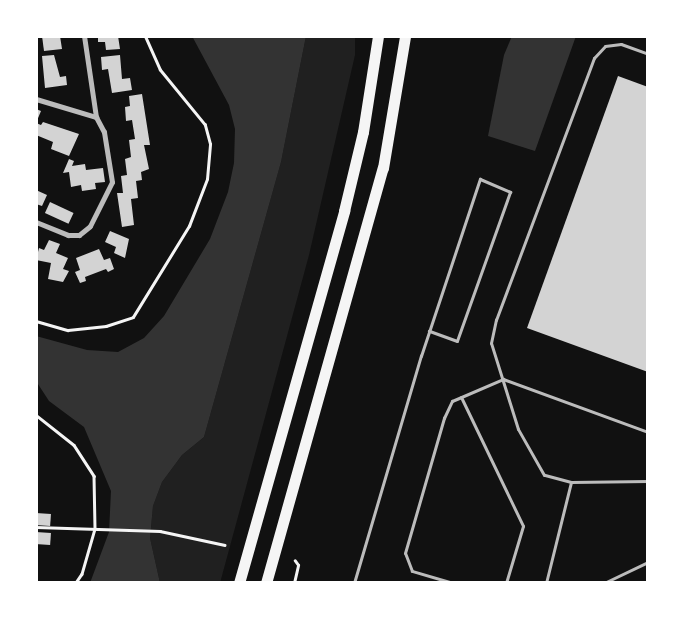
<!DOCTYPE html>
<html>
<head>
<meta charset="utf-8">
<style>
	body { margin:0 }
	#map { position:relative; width:684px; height:619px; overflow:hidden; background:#111; font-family:"Noto Sans",sans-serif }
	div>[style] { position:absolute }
	.green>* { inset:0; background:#202020 }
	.water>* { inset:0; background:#333 }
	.building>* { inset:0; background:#d3d3d3; transform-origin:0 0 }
	.path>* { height:2.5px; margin:-1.25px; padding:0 1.25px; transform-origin:1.25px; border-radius:1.25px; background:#f5f5f5 }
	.service>* { height:3px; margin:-1.5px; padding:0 1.5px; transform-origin:1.5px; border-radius:1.5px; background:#bcbcbc }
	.minor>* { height:5px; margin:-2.5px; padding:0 2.5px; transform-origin:2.5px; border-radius:2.5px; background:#bcbcbc }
	.primary>* { height:11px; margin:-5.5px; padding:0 5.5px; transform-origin:5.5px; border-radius:5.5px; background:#f5f5f5 }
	span { translate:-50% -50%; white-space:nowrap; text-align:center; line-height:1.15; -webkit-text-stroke:5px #fff; paint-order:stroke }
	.frame { position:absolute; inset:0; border:38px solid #fff; pointer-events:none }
</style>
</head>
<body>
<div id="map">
	<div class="green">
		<div style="clip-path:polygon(306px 36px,355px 36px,355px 55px,309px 255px,220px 583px,160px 583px,150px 538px,153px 506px,162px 482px,182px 455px,204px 437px,281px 162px)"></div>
	</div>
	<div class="water">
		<div style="clip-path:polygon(192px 36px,306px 36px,281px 162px,204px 437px,182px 455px,162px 482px,153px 506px,150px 538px,160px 583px,90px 583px,109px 532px,111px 491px,84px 427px,49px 401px,36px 381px,36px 336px,87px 350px,118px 352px,144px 338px,164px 316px,210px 239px,228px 192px,234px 163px,235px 129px,229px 105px)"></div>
		<div style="clip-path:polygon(512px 36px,576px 36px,535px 151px,488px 136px,504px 55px)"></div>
	</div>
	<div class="building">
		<div style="clip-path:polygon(42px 36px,60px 36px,62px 49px,44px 51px)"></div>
		<div style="clip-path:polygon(98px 36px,118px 36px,120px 49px,106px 50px,105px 42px,98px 42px)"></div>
		<div style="clip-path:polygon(54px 55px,60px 77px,66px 76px,67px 85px,45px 88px,42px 56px)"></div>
		<div style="clip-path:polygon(120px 55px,122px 79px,130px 78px,132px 90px,112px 93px,108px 69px,102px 70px,101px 57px)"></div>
		<div style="clip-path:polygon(618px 76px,648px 87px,648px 372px,527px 328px)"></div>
		<div style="clip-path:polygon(142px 94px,150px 145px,144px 145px,149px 169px,141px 172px,142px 180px,136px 181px,138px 198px,131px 199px,134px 225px,122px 227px,117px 193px,123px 193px,121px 176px,127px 175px,125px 159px,131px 157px,129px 140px,135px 139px,132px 120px,126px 121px,125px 107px,130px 106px,129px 96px)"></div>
		<div style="clip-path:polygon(36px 109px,41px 111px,36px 123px)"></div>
		<div style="clip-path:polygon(43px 122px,79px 134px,69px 156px,51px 149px,53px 142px,36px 135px,36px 123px,41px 125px)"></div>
		<div style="clip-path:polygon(69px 159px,74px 161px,72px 166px,85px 164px,86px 170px,103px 168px,105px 182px,95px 183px,96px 189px,82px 191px,81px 185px,71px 187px,69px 172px,63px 173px)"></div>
		<div style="clip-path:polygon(36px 190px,47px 195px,42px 206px,36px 204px)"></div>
		<div style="left:50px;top:202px;width:26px;height:12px;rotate:25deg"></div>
		<div style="clip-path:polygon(110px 231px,129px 239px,125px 258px,114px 253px,116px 247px,105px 242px)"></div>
		<div style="clip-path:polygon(49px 240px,60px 244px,56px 253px,68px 258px,63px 269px,69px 271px,63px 282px,48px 279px,51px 263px,36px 260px,39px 248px,44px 250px)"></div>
		<div style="clip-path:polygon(99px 249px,104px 260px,110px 258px,114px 269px,108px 272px,106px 269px,85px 277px,86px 281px,80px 283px,75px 272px,80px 270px,76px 258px)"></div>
		<div style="left:36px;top:513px;width:15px;height:12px;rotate:4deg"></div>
		<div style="left:36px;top:532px;width:15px;height:12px;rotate:4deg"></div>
	</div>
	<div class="path">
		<div style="left:36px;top:321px;width:33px;rotate:16deg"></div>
		<div style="left:68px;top:330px;width:38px;rotate:-6deg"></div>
		<div style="left:106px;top:326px;width:28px;rotate:-18deg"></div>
		<div style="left:133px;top:317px;width:107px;rotate:-58.4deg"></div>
		<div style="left:189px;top:226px;width:50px;rotate:-69deg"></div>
		<div style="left:207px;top:179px;width:35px;rotate:-85deg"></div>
		<div style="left:210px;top:144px;width:20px;rotate:-105deg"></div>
		<div style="left:205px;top:125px;width:71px;rotate:-129.3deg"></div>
		<div style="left:160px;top:70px;width:37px;rotate:-114deg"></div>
		<div style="left:36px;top:415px;width:48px;rotate:38.3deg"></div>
		<div style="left:74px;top:445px;width:37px;rotate:57deg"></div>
		<div style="left:94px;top:476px;width:53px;rotate:88.9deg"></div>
		<div style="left:95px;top:529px;width:47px;rotate:106.1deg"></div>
		<div style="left:82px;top:574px;width:11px;rotate:124deg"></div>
		<div style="left:36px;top:527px;width:124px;rotate:1.8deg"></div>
		<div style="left:160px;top:531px;width:66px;rotate:12.2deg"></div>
		<div style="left:294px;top:583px;width:18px;rotate:-77deg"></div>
		<div style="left:298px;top:565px;width:5px;rotate:-127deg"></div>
	</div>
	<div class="service">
		<div style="left:461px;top:397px;width:143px;rotate:64.3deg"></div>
		<div style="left:523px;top:526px;width:59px;rotate:106.6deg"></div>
		<div style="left:571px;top:482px;width:28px;rotate:-165deg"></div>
		<div style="left:544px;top:475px;width:53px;rotate:-119.5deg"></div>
		<div style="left:518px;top:429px;width:90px;rotate:-107.4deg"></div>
		<div style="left:491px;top:343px;width:24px;rotate:-78deg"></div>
		<div style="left:496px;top:320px;width:280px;rotate:-69.5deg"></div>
		<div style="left:594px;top:58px;width:16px;rotate:-47deg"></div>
		<div style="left:605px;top:46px;width:16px;rotate:-7deg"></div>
		<div style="left:621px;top:44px;width:29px;rotate:20deg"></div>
		<div style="left:354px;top:583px;width:237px;rotate:-73.6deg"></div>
		<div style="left:421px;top:356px;width:187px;rotate:-71.6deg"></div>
		<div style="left:480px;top:179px;width:33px;rotate:23deg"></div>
		<div style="left:510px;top:192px;width:158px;rotate:109.6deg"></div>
		<div style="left:457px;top:341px;width:30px;rotate:-160deg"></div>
		<div style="left:453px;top:583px;width:43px;rotate:-163.7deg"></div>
		<div style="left:412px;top:571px;width:19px;rotate:-111deg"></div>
		<div style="left:405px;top:553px;width:141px;rotate:-73.9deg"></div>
		<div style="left:444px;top:418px;width:19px;rotate:-65deg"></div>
		<div style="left:452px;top:401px;width:56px;rotate:-23.3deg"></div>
		<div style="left:503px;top:379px;width:154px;rotate:20.1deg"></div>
		<div style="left:546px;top:583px;width:104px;rotate:-76.1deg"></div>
		<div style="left:571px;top:482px;width:77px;rotate:-0.7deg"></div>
		<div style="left:604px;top:583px;width:49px;rotate:-25.5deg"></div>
	</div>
	<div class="minor">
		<div style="left:36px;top:99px;width:63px;rotate:16.7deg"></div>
		<div style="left:36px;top:222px;width:35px;rotate:22deg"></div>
		<div style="left:68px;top:235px;width:11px"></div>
		<div style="left:79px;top:235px;width:14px;rotate:-39deg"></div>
		<div style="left:90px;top:226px;width:49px;rotate:-63.4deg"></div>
		<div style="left:112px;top:182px;width:51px;rotate:-99.1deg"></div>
		<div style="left:104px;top:132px;width:17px;rotate:-118deg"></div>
		<div style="left:96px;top:117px;width:82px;rotate:-98.4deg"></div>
	</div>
	<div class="primary">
		<div style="left:239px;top:583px;width:387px;rotate:-74.2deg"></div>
		<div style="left:344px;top:211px;width:81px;rotate:-76.5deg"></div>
		<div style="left:363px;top:132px;width:97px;rotate:-81.1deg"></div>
		<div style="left:266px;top:583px;width:431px;rotate:-74.3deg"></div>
		<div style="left:383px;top:168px;width:134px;rotate:-80.5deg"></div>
	</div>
	<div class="frame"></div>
</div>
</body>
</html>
